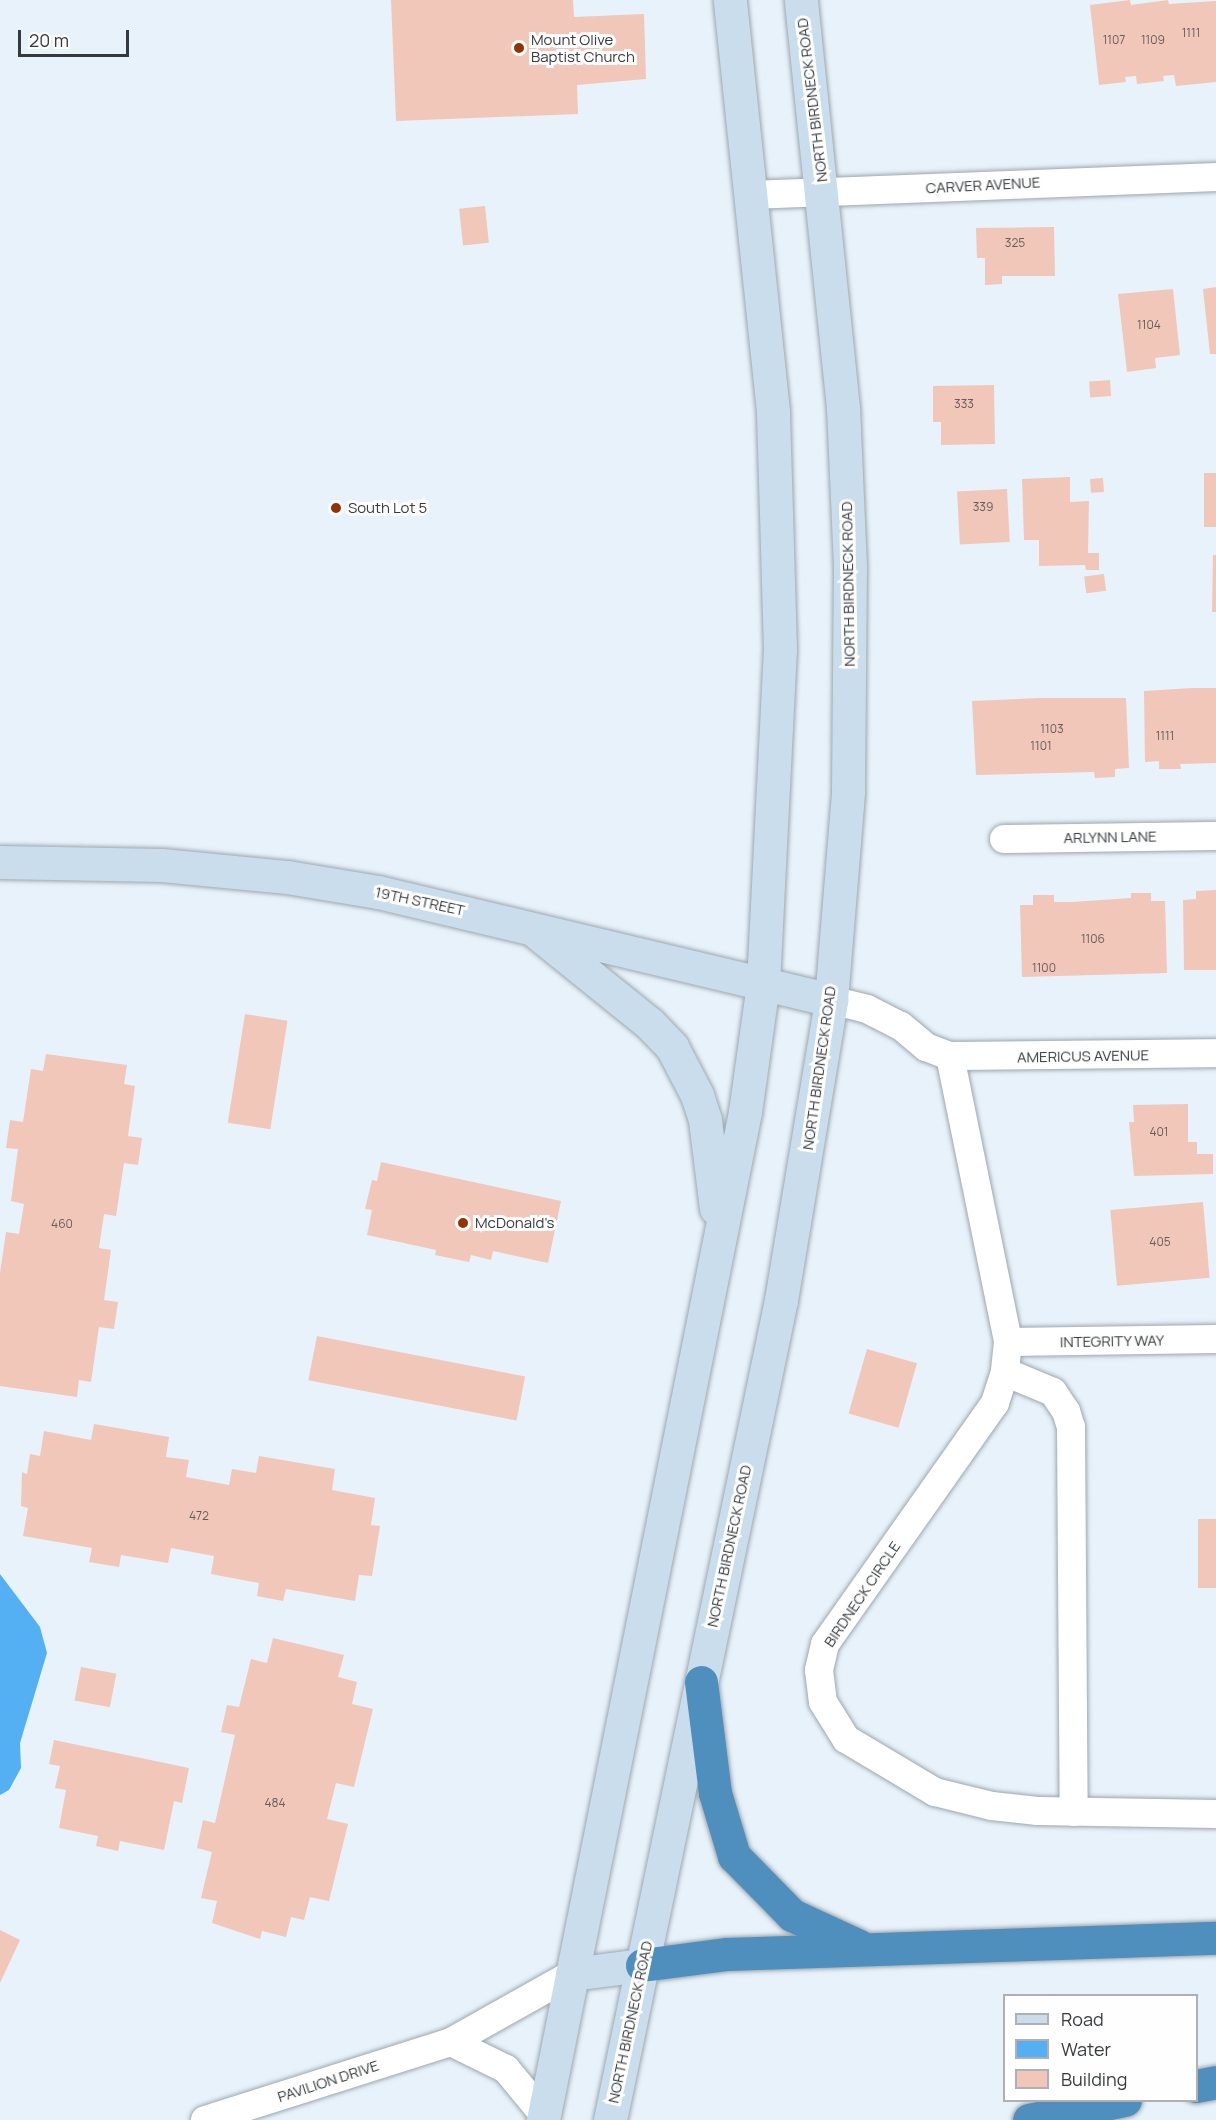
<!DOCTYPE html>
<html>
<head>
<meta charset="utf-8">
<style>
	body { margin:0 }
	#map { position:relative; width:1216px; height:2120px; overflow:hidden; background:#e8f2fa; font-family:Manrope,sans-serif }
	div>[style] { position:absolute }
	.water>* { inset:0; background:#54b0f2 }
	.building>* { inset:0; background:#f1c7b9; transform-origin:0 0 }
	.roads { filter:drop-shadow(0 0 2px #9da7af) drop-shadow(0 0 2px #9da7af) }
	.street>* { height:28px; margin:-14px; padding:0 14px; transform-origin:14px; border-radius:14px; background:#fff }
	.secondary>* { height:33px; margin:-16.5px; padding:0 16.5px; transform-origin:16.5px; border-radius:16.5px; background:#caddec }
	.highway>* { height:33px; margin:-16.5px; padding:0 16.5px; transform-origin:16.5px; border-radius:16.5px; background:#4f8fbe }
	.dots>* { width:16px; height:16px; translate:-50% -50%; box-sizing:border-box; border:3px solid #fefefe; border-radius:50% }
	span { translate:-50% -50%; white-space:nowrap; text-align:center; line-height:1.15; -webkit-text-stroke:6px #fefefe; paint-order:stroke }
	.number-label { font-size:12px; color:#655d5c }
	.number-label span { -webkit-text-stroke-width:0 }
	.poi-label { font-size:15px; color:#363a3d }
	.left { translate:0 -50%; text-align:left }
	.street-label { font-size:15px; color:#363a3d }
	.legend { position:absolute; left:1003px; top:1994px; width:195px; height:108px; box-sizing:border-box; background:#fefefe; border:2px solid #aeb0b1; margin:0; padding:8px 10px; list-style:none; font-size:18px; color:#363a3d }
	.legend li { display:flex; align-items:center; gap:12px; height:30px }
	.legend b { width:30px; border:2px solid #aeb0b1 }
	.scale { position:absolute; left:18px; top:30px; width:111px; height:27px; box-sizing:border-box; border:3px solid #363a3d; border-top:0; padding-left:8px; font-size:18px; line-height:21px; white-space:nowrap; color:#363a3d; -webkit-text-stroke:4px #fefefe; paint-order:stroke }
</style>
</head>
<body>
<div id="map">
	<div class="water">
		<div style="clip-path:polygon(0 1574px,40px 1627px,47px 1653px,20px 1743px,21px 1768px,9px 1790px,0 1795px)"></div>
	</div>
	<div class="building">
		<div style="clip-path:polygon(391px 0,573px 0,574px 17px,644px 14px,646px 79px,577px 85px,578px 114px,396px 121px)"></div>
		<div style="clip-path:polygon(1130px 0,1131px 5px,1168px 0,1169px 4px,1216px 1px,1216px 82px,1176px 86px,1174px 75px,1163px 76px,1164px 81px,1137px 84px,1136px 76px,1125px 77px,1126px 82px,1099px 85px,1090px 5px)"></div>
		<div style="left:485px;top:206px;width:37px;height:26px;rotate:84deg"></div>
		<div style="clip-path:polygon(1054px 227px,1055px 276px,1002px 276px,1002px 284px,985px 285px,985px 258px,977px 258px,976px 228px)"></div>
		<div style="clip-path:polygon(1216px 287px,1216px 354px,1210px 354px,1203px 289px)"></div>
		<div style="clip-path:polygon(1173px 289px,1180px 355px,1155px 358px,1156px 368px,1127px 372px,1118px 294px)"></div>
		<div style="left:1110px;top:380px;width:16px;height:21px;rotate:86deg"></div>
		<div style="clip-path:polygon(994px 385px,995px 444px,941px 445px,941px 422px,933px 422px,933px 386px)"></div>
		<div style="left:1204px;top:473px;width:12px;height:54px"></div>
		<div style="clip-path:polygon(1070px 477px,1070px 502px,1089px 501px,1088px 553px,1099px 553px,1099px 570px,1086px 570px,1085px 565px,1039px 566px,1039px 540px,1024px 540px,1022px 479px)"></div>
		<div style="left:1103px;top:478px;width:14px;height:13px;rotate:86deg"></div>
		<div style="left:1007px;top:489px;width:53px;height:50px;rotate:87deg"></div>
		<div style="clip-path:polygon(1213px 555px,1216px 555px,1216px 612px,1212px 612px)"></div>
		<div style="left:1104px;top:574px;width:17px;height:20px;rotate:83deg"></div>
		<div style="clip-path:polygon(1192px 688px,1216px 688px,1216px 763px,1180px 764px,1181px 769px,1159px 769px,1159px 761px,1145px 762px,1144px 691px)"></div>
		<div style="clip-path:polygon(1039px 698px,1126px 698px,1129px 768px,1115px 769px,1115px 777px,1095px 778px,1094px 772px,976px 775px,972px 701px)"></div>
		<div style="clip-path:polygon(1216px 890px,1216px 970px,1184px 970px,1183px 900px,1196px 899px,1196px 891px)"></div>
		<div style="clip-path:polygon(1131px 893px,1151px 893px,1151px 901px,1165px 901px,1167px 973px,1022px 977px,1020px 905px,1033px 905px,1033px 895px,1054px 895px,1054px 902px,1072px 902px,1131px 898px)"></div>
		<div style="left:245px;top:1014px;width:43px;height:110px;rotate:9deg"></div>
		<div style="clip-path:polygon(46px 1054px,127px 1065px,124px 1084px,135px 1086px,128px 1136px,142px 1138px,138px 1165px,124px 1163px,116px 1216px,104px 1214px,99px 1248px,111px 1250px,104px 1300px,118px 1302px,114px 1329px,99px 1327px,91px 1382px,79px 1380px,77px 1397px,0 1386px,0 1273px,6px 1232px,19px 1234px,24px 1204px,11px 1201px,18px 1149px,6px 1148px,10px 1120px,23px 1122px,31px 1069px,43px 1071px)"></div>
		<div style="clip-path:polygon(1188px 1104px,1188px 1142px,1197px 1142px,1197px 1154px,1213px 1154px,1213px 1174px,1134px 1176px,1129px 1122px,1134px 1122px,1133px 1105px)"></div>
		<div style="clip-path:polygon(381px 1162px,561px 1201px,548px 1263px,493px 1251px,491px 1260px,471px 1255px,469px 1262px,435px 1255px,436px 1250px,367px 1235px,372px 1210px,365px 1209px,372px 1180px,377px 1181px)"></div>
		<div style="left:1203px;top:1202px;width:76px;height:93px;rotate:85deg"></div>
		<div style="left:317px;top:1336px;width:212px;height:45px;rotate:11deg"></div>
		<div style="left:867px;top:1349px;width:52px;height:67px;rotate:16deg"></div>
		<div style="clip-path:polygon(94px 1424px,169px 1437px,166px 1457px,189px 1460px,186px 1477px,229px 1485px,232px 1469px,256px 1473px,259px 1456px,335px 1469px,332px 1490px,375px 1498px,371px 1525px,380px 1526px,372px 1576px,359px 1575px,355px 1601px,286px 1589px,283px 1601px,257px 1596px,259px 1583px,211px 1574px,214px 1556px,171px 1548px,168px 1563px,121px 1555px,119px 1567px,89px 1562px,92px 1548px,23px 1536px,28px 1508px,21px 1506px,22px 1472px,27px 1474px,30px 1454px,40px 1456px,44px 1431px,91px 1440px)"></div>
		<div style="left:1198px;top:1519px;width:18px;height:69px"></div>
		<div style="clip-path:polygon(273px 1638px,344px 1655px,338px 1677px,357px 1682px,352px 1704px,373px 1709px,354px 1787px,336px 1783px,327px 1819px,348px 1824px,329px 1901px,310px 1897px,304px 1920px,291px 1917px,286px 1937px,262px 1931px,260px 1939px,212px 1923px,217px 1901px,201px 1898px,212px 1852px,197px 1848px,203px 1820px,215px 1823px,235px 1735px,221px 1732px,227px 1705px,239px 1707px,251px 1659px,267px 1663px)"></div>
		<div style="left:81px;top:1667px;width:36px;height:34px;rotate:11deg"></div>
		<div style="clip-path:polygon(54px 1740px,189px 1768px,182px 1803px,174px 1801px,164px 1850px,120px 1841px,118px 1851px,96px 1846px,98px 1836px,59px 1828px,66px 1790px,55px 1788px,60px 1766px,49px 1764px)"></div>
		<div style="clip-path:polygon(0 1930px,20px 1940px,0 1983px)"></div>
	</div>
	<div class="roads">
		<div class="street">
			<div style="left:751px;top:195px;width:465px;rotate:-2.2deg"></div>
			<div style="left:1004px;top:839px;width:212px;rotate:-0.8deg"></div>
			<div style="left:831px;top:1000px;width:37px;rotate:14deg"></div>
			<div style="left:867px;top:1009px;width:38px;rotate:27deg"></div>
			<div style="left:901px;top:1026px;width:33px;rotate:40deg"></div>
			<div style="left:926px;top:1047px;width:26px;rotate:21deg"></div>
			<div style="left:950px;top:1056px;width:266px;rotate:-0.6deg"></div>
			<div style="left:950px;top:1056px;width:292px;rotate:78.5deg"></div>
			<div style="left:1008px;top:1342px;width:30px;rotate:96deg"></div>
			<div style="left:1005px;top:1372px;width:33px;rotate:108deg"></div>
			<div style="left:995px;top:1403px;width:295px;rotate:125.2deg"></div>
			<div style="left:825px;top:1644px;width:27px;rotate:103deg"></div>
			<div style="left:819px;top:1670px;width:32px;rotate:83deg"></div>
			<div style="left:823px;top:1702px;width:44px;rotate:58.1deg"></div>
			<div style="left:846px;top:1739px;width:104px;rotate:30.8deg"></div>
			<div style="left:935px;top:1792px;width:59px;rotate:13.8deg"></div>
			<div style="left:992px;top:1806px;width:46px;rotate:6.2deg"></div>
			<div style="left:1038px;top:1811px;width:178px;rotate:1deg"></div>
			<div style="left:1008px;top:1342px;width:208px;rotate:-0.8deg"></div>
			<div style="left:1005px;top:1372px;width:52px;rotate:22.6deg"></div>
			<div style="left:1053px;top:1392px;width:23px;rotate:56deg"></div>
			<div style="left:1066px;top:1411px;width:17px;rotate:73deg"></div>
			<div style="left:1071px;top:1427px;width:385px;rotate:89.6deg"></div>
			<div style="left:451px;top:2042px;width:61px;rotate:26.1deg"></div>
			<div style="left:506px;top:2069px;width:60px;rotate:50.4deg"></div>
			<div style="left:205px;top:2120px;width:258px;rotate:-17.6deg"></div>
			<div style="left:451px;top:2042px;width:139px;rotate:-29.3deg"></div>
		</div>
		<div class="secondary">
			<div style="left:0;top:862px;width:162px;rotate:1.1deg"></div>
			<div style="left:162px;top:865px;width:126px;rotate:5.5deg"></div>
			<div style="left:287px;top:877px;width:92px;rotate:9.4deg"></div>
			<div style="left:378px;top:892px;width:466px;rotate:13.4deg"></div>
			<div style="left:536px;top:932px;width:146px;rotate:38.9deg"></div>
			<div style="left:650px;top:1024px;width:32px;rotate:46deg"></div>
			<div style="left:672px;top:1047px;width:54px;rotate:62.5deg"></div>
			<div style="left:697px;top:1095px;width:26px;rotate:72deg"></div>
			<div style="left:705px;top:1120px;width:89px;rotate:82.9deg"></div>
			<div style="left:572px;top:1974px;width:71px;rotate:-7.3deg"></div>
			<div style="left:543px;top:2120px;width:1028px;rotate:-78.67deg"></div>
			<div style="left:745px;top:1112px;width:129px;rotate:-82deg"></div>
			<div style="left:763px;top:984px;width:335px;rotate:-87.1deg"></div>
			<div style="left:780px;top:649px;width:238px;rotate:-91.7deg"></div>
			<div style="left:773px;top:411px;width:413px;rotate:-96deg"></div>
			<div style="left:610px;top:2120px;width:838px;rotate:-78.22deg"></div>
			<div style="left:781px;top:1300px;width:304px;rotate:-80.5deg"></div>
			<div style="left:831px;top:1000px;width:210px;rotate:-85.3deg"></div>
			<div style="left:848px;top:791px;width:224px;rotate:-89.5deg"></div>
			<div style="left:850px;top:567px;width:159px;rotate:-92.5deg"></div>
			<div style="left:843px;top:408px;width:410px;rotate:-95.9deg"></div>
		</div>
		<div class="highway">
			<div style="left:701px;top:1682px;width:112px;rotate:82.8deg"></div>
			<div style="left:715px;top:1793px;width:66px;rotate:73.2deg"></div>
			<div style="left:734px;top:1856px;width:83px;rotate:45.5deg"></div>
			<div style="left:792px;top:1915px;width:74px;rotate:24.8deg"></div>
			<div style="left:642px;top:1965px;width:86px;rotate:-7.4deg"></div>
			<div style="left:727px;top:1954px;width:489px;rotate:-1.9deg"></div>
			<div style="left:1196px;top:2086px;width:20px;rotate:-11deg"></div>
			<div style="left:1029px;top:2120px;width:98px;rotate:-11.8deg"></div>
		</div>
	</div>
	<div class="dots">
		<div style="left:519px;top:48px;background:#963102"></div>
		<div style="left:336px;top:508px;background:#963102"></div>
		<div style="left:463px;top:1223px;background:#963102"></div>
	</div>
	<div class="number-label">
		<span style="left:1191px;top:33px">1111</span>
		<span style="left:1114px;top:40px">1107</span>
		<span style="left:1153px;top:40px">1109</span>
		<span style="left:1015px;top:243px">325</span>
		<span style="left:1149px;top:325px">1104</span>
		<span style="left:964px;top:404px">333</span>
		<span style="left:983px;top:507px">339</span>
		<span style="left:1052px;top:729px">1103</span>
		<span style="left:1165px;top:736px">1111</span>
		<span style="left:1041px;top:746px">1101</span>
		<span style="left:1093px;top:939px">1106</span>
		<span style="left:1044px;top:968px">1100</span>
		<span style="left:1159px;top:1132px">401</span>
		<span style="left:62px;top:1224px">460</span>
		<span style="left:1160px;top:1242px">405</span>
		<span style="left:199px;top:1516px">472</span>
		<span style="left:275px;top:1803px">484</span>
	</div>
	<div class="poi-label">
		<span class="left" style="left:531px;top:48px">Mount Olive<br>Baptist Church</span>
		<span class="left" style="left:348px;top:508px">South Lot 5</span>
		<span class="left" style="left:475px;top:1223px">McDonald's</span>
	</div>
	<div class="street-label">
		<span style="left:812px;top:100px;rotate:-97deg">NORTH BIRDNECK ROAD</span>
		<span style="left:983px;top:185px;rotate:-3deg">CARVER AVENUE</span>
		<span style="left:848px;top:584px;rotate:-91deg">NORTH BIRDNECK ROAD</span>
		<span style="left:1110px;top:837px;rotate:-1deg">ARLYNN LANE</span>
		<span style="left:420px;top:901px;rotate:12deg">19TH STREET</span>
		<span style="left:1083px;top:1056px;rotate:-1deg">AMERICUS AVENUE</span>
		<span style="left:819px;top:1068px;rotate:-82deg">NORTH BIRDNECK ROAD</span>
		<span style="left:1112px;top:1341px;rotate:-1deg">INTEGRITY WAY</span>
		<span style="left:729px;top:1546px;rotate:-78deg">NORTH BIRDNECK ROAD</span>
		<span style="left:862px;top:1594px;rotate:-56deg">BIRDNECK CIRCLE</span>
		<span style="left:630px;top:2022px;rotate:-78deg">NORTH BIRDNECK ROAD</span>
		<span style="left:328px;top:2081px;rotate:-18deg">PAVILION DRIVE</span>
	</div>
	<ul class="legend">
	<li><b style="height:8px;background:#caddec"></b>Road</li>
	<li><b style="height:16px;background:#54b0f2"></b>Water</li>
	<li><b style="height:16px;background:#f1c7b9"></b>Building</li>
	</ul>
	<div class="scale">20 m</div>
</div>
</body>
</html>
